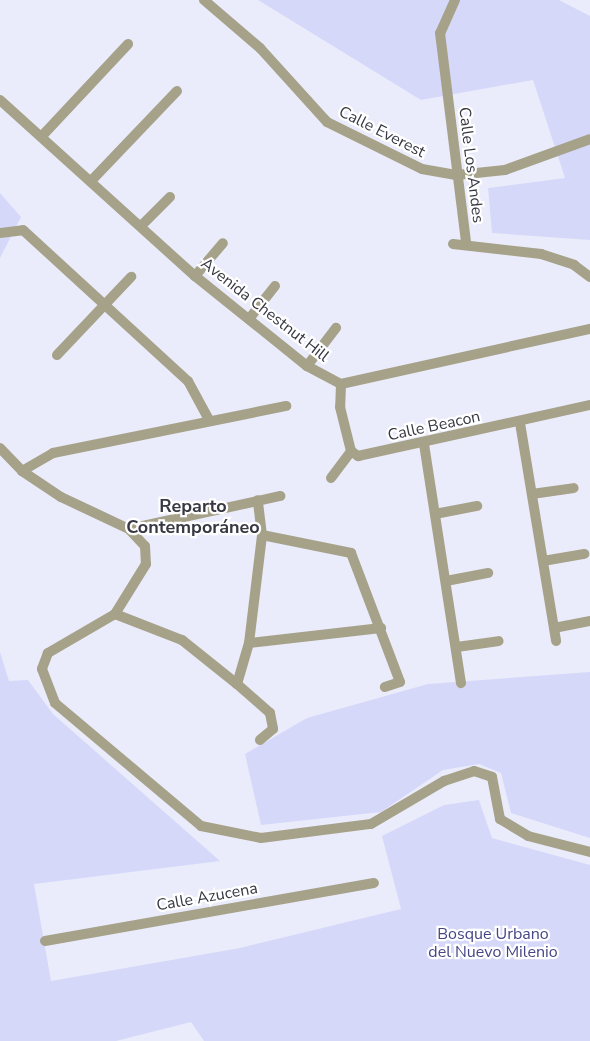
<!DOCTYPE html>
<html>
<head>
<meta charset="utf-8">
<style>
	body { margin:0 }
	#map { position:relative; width:590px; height:1041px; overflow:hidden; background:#ebecfb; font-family:"Nunito Sans",sans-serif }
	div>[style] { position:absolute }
	.green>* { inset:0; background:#d5d8f9 }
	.minor>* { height:10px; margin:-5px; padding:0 5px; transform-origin:5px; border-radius:5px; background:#a6a28a }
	span { translate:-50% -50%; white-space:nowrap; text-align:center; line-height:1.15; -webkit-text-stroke:4.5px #fff; paint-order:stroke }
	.street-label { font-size:16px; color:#373842 }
	.park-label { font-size:16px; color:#454586 }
	.neighbourhood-label { font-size:18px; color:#373842; font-weight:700 }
</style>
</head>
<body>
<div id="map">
	<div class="green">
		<div style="clip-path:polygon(258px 0,559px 0,590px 16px,590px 240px,492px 233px,488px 188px,565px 178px,533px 80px,421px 100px)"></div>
		<div style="clip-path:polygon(0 193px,21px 217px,0 258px)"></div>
		<div style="clip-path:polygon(0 652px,9px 681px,28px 680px,53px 714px,220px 861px,34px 884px,51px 981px,240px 948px,401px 909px,382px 836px,444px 805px,479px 800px,492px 838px,590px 865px,590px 1041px,204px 1041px,191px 1022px,116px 1041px,0 1041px)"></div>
		<div style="clip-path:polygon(590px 672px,590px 838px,511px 813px,501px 773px,479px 764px,443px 770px,381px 812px,261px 825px,245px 754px,307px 718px,428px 684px)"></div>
	</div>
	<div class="minor">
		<div style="left:204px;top:0;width:74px;rotate:40.6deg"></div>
		<div style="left:260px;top:48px;width:100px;rotate:47.8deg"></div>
		<div style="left:327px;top:122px;width:106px;rotate:26.3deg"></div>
		<div style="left:422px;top:169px;width:36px;rotate:10deg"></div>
		<div style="left:457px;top:175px;width:48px;rotate:-5.9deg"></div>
		<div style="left:505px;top:170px;width:90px;rotate:-20deg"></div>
		<div style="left:455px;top:0;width:36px;rotate:114deg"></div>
		<div style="left:440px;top:33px;width:212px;rotate:82.9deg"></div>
		<div style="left:0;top:100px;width:263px;rotate:42.1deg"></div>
		<div style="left:195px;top:276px;width:144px;rotate:38.8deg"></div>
		<div style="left:307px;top:366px;width:38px;rotate:28deg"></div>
		<div style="left:341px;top:384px;width:255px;rotate:-12.5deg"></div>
		<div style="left:42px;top:136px;width:126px;rotate:-46.9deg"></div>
		<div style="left:92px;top:180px;width:123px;rotate:-46.3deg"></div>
		<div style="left:141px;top:226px;width:41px;rotate:-45deg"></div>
		<div style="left:0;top:233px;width:23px;rotate:-7deg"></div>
		<div style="left:23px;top:230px;width:224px;rotate:42.5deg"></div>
		<div style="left:188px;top:381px;width:44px;rotate:61.7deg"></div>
		<div style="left:453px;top:244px;width:89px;rotate:6.5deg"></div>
		<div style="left:541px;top:254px;width:35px;rotate:18deg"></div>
		<div style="left:574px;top:265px;width:20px;rotate:37deg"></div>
		<div style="left:195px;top:276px;width:43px;rotate:-49.7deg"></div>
		<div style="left:249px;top:319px;width:42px;rotate:-51.8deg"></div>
		<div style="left:57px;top:355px;width:108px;rotate:-46.5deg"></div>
		<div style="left:307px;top:366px;width:48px;rotate:-52.7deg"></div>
		<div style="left:341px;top:384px;width:23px;rotate:92deg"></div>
		<div style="left:340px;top:407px;width:45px;rotate:76deg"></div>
		<div style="left:351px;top:451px;width:9px;rotate:36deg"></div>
		<div style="left:358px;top:456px;width:238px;rotate:-12.4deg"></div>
		<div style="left:520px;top:423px;width:221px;rotate:80.6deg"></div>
		<div style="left:424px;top:444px;width:242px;rotate:81.2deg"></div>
		<div style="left:0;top:448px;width:32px;rotate:46deg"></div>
		<div style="left:22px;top:471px;width:47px;rotate:33.7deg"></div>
		<div style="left:61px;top:497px;width:75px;rotate:25.2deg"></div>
		<div style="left:129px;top:529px;width:23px;rotate:47deg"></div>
		<div style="left:145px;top:546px;width:18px;rotate:87deg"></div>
		<div style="left:146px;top:564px;width:59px;rotate:121.8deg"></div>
		<div style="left:115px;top:614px;width:78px;rotate:149.8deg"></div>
		<div style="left:48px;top:653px;width:17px;rotate:111deg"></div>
		<div style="left:42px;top:669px;width:36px;rotate:69deg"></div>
		<div style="left:55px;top:703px;width:191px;rotate:40.1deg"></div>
		<div style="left:201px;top:826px;width:61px;rotate:11.3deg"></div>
		<div style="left:261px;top:838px;width:111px;rotate:-7.3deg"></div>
		<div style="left:371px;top:824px;width:85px;rotate:-30.5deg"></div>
		<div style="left:444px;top:781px;width:32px;rotate:-18deg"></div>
		<div style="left:474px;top:771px;width:19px;rotate:18deg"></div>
		<div style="left:492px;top:777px;width:43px;rotate:79.2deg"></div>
		<div style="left:500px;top:819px;width:33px;rotate:31deg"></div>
		<div style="left:528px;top:836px;width:64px;rotate:14.5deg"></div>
		<div style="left:22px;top:471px;width:36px;rotate:-30deg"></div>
		<div style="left:53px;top:453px;width:238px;rotate:-11.4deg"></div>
		<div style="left:331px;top:478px;width:34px;rotate:-53deg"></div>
		<div style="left:532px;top:494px;width:42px;rotate:-8.1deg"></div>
		<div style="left:435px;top:514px;width:43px;rotate:-10.8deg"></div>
		<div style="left:129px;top:529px;width:155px;rotate:-12.3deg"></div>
		<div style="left:262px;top:535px;width:91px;rotate:11.4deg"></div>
		<div style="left:351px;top:553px;width:138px;rotate:69.2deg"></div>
		<div style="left:400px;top:682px;width:16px;rotate:162deg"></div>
		<div style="left:543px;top:561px;width:42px;rotate:-9.7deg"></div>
		<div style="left:446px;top:581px;width:43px;rotate:-10.8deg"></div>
		<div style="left:115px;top:614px;width:72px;rotate:21.2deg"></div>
		<div style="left:182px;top:640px;width:70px;rotate:38.7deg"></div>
		<div style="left:237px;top:684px;width:44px;rotate:41.3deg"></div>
		<div style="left:270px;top:713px;width:16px;rotate:79deg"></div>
		<div style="left:273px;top:729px;width:17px;rotate:140deg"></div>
		<div style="left:554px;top:628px;width:37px;rotate:-11deg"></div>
		<div style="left:249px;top:643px;width:133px;rotate:-6.5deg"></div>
		<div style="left:457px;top:647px;width:42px;rotate:-8.1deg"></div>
		<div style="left:237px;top:684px;width:43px;rotate:-73.7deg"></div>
		<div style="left:249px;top:643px;width:109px;rotate:-83.1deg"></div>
		<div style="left:262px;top:535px;width:35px;rotate:-97deg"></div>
		<div style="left:45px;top:941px;width:334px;rotate:-10deg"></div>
	</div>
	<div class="street-label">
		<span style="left:382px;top:132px;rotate:27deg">Calle Everest</span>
		<span style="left:471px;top:165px;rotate:83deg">Calle Los Andes</span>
		<span style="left:265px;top:310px;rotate:38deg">Avenida Chestnut Hill</span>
		<span style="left:434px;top:426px;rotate:-12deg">Calle Beacon</span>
		<span style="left:207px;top:897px;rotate:-10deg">Calle Azucena</span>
	</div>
	<div class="park-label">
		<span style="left:493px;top:943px">Bosque Urbano<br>del Nuevo Milenio</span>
	</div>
	<div class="neighbourhood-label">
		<span style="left:193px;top:517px">Reparto<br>Contemporáneo</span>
	</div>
</div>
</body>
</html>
